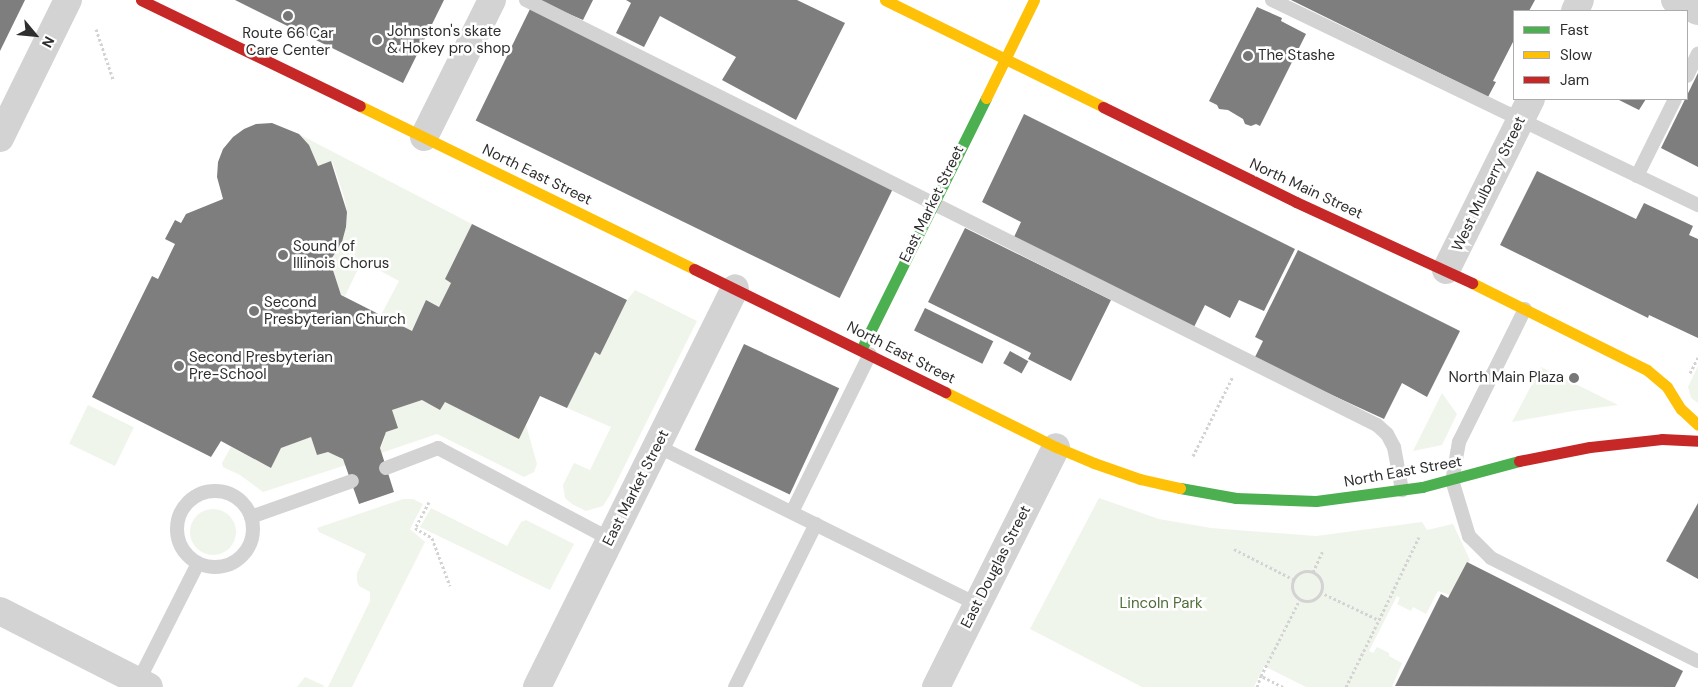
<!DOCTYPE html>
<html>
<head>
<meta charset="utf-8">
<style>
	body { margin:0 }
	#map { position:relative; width:1698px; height:687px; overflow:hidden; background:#fff; font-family:"DM Sans",sans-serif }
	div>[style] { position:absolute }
	.green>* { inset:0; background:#f0f5eb; transform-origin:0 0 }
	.round { border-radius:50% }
	.building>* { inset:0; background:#7e7e7e; transform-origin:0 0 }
	.path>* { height:3px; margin-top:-1.5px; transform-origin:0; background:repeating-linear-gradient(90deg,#d3d3d3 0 2.5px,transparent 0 5px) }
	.path>.ring { margin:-1.5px; padding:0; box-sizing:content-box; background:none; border:3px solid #d3d3d3; border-radius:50% }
	.lane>* { height:14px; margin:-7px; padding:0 7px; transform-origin:7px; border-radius:7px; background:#d3d3d3 }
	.lane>.ring { margin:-7px; padding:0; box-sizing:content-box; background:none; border:14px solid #d3d3d3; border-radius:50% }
	.street>* { height:28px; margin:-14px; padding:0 14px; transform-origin:14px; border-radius:14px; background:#d3d3d3 }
	.fast>* { height:11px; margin:-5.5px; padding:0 5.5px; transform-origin:5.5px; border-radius:5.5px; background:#4caf50 }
	.slow>* { height:11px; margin:-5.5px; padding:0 5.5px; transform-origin:5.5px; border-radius:5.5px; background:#ffc107 }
	.jam>* { height:11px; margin:-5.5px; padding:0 5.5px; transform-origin:5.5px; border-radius:5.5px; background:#c62828 }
	.dots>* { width:14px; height:14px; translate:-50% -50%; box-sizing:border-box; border:2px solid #fff; border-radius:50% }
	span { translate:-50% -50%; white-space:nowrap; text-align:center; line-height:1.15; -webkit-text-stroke:5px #fff; paint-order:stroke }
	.poi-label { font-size:15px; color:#2e2e2e }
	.left { translate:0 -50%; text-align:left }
	.right { translate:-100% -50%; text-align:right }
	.street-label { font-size:15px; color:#2e2e2e }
	.park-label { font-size:15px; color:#4f6c39 }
	.legend { position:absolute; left:1513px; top:10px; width:175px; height:90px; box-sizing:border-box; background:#fff; border:1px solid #ababab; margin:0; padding:6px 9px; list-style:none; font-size:15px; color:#2e2e2e }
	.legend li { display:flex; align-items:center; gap:10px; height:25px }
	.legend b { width:25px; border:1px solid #ababab }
	.north { position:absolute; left:10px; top:10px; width:50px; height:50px; -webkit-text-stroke:4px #fff; paint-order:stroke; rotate:118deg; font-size:14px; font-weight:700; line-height:20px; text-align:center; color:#2e2e2e }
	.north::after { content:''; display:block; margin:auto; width:18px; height:22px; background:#2e2e2e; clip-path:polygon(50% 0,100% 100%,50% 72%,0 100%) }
</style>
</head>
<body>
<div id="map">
	<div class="green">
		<div style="clip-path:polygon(287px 128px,472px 224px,445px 279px,451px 283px,439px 307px,426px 301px,412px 331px,381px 315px,399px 281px,362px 261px,345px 296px,341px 295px,330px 261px,342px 242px,346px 227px,347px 212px,344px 197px,332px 161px,318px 166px,309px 145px,299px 134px)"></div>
		<div style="clip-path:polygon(635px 290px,697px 321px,610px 495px,603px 506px,586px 511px,572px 504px,565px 498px,563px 485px,574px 463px,590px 470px,611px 427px,567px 408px,595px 352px,600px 355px,627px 300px)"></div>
		<div style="clip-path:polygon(1698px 366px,1698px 403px,1691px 398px,1688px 387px)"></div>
		<div style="clip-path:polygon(1541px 367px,1618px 405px,1573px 411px,1512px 422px)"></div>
		<div style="clip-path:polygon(1442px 393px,1457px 414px,1442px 445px,1413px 451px)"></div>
		<div style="clip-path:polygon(422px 400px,440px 409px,445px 402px,519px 438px,526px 425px,537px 464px,534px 472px,524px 477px,437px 434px,381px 453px,380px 449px,383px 442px,392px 410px)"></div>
		<div style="left:88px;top:405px;width:51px;height:43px;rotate:26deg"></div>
		<div style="clip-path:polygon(311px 437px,317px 455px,328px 452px,343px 459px,346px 465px,263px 492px,240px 475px,223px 467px,222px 463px,231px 447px,271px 468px,281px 448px)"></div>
		<div style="clip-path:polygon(1099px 498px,1159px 519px,1211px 528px,1316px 536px,1422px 522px,1427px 530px,1453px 524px,1470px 560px,1450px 595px,1438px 591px,1426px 614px,1413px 607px,1411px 611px,1397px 604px,1400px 598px,1397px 596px,1369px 651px,1373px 653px,1377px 647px,1389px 653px,1389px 656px,1402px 663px,1392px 687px,1306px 687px,1264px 666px,1254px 687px,1142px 687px,1030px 629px)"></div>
		<div style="clip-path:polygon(403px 499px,413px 499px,423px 504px,410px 529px,425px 542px,352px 687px,328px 687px,370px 601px,370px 592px,359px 586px,357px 581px,357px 573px,366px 554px,319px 532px,317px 528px)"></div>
		<div style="clip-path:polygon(431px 508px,507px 546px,521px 522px,526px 520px,574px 544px,550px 590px,420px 527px)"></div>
		<div class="round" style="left:190px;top:509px;width:46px;height:46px"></div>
		<div style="clip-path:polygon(305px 677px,323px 685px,324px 687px,297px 687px)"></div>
	</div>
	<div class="building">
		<div style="clip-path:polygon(0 0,25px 0,0 51px)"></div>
		<div style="clip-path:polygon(235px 0,444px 0,403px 83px)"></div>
		<div style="clip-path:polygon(536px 0,593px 0,583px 20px)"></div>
		<div style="clip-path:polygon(626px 0,797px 0,845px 23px,796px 120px,722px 80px,736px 57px,660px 16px,644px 47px,616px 33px,631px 3px)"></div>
		<div style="clip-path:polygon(1291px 0,1535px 0,1529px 11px,1514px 11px,1514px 40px,1493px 81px,1496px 82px,1488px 97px)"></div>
		<div style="clip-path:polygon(1257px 7px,1282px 18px,1281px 21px,1306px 34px,1260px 126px,1256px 124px,1251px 126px,1245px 124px,1243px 119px,1228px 110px,1219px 109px,1217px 105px,1209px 101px)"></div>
		<div style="left:530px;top:9px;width:405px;height:124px;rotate:26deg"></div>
		<div style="clip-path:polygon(1698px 73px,1698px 167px,1661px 148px)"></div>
		<div style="clip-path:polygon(1617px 99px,1646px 99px,1639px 110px)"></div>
		<div style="clip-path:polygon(1024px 114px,1295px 249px,1264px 311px,1239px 300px,1230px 318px,1205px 305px,1194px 327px,1014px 237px,1021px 222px,982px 202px)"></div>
		<div style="clip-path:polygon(272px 123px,299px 134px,309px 145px,318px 166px,331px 161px,347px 212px,346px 227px,342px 242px,330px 261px,341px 295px,412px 331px,426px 300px,439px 307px,451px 283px,445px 279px,472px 224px,627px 300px,600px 355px,595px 352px,567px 408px,540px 396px,519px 439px,445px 402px,440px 410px,422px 400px,392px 410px,398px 428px,386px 432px,380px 448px,394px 492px,359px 504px,343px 459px,328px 452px,317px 455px,311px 437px,281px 448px,271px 468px,221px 441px,211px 457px,92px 397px,152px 276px,158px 279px,175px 244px,165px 239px,175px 220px,181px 223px,186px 214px,223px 199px,217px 177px,218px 162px,223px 149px,233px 137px,244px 129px,256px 124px)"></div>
		<div style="clip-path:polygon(1537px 171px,1636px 219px,1644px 203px,1693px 226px,1689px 235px,1698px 239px,1698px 338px,1649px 315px,1648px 318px,1500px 245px)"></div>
		<div style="clip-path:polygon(965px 228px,1111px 300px,1071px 381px,1028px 359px,1031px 353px,928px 302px)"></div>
		<div style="clip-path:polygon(1298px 250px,1460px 331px,1427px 397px,1402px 383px,1384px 419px,1254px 359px,1263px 341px,1255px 337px)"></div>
		<div style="left:925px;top:308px;width:76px;height:25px;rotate:26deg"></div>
		<div style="left:744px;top:344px;width:105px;height:117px;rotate:25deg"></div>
		<div style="left:1010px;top:351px;width:21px;height:14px;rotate:29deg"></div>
		<div style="clip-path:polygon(1698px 503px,1698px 579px,1666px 561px)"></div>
		<div style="clip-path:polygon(1467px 562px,1683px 671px,1675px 687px,1395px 686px,1441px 594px,1448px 598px)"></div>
	</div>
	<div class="path">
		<div style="left:96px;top:29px;width:53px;rotate:71.2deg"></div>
		<div style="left:1690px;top:373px;width:18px;rotate:-63deg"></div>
		<div style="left:1193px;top:456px;width:89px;rotate:-63.4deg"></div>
		<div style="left:429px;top:502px;width:30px;rotate:118deg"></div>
		<div style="left:415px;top:528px;width:20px;rotate:30deg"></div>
		<div style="left:432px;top:538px;width:51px;rotate:69.4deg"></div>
		<div style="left:1234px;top:549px;width:66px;rotate:27deg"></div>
		<div class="ring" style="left:1292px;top:571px;width:27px;height:27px"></div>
		<div style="left:1313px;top:572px;width:23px;rotate:-65deg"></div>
		<div style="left:1320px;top:592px;width:65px;rotate:25.4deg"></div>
		<div style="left:1379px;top:620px;width:92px;rotate:-64.3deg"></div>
		<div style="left:1257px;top:687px;width:12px;rotate:-70deg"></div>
		<div style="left:1283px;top:687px;width:25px;rotate:-153deg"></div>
		<div style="left:1261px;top:676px;width:86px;rotate:-63.1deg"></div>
		<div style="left:1346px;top:687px;width:75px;rotate:-63.8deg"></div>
	</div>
	<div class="lane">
		<div style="left:526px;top:0;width:951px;rotate:26.54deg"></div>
		<div style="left:1377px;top:425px;width:13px;rotate:42deg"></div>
		<div style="left:1387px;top:434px;width:15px;rotate:62deg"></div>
		<div style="left:1394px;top:447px;width:44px;rotate:79.5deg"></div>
		<div style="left:1272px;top:0;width:473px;rotate:25.7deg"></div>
		<div style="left:1687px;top:76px;width:25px;rotate:-64deg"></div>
		<div style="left:1637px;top:176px;width:86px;rotate:-63.7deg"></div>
		<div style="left:1525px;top:309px;width:148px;rotate:116.4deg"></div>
		<div style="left:1459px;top:442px;width:39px;rotate:100deg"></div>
		<div style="left:1452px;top:480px;width:59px;rotate:73.1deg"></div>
		<div style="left:1469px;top:536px;width:31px;rotate:45deg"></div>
		<div style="left:1491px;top:558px;width:231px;rotate:26.5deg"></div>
		<div style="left:657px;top:446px;width:357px;rotate:26.3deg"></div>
		<div style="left:386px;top:468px;width:56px;rotate:-21deg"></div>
		<div style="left:438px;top:448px;width:195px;rotate:27.9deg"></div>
		<div class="ring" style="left:177px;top:491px;width:62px;height:62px"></div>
		<div style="left:792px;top:512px;width:176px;rotate:-63.7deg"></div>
		<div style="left:251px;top:517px;width:107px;rotate:-19.6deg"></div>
		<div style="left:138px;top:682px;width:133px;rotate:-63.2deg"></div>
		<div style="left:735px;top:687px;width:182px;rotate:-63.6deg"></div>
	</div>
	<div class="street">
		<div style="left:1675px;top:0;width:25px;rotate:26deg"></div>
		<div style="left:1575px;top:11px;width:12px;rotate:-66deg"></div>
		<div style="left:424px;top:137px;width:153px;rotate:-63.6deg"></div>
		<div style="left:0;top:138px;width:154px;rotate:-63.8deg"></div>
		<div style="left:1446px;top:270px;width:191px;rotate:-63.6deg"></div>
		<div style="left:0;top:611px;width:167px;rotate:27deg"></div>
		<div style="left:537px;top:687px;width:445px;rotate:-63.6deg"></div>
		<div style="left:936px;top:687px;width:268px;rotate:-63.4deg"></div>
	</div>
	<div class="fast">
		<div style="left:861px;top:350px;width:281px;rotate:-63.6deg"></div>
		<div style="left:1180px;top:488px;width:57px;rotate:10.1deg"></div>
		<div style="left:1236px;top:498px;width:80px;rotate:2.1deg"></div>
		<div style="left:1316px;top:501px;width:107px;rotate:-7.5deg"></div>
		<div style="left:1422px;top:487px;width:100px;rotate:-15deg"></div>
	</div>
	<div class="slow">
		<div style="left:885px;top:0;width:243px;rotate:26.1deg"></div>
		<div style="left:986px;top:98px;width:109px;rotate:-63.9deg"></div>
		<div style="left:360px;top:106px;width:372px;rotate:26deg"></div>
		<div style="left:1472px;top:283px;width:195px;rotate:26.4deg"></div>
		<div style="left:1647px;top:370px;width:26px;rotate:40deg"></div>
		<div style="left:1667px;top:387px;width:26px;rotate:58deg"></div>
		<div style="left:1681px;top:409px;width:23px;rotate:43deg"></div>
		<div style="left:945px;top:392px;width:124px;rotate:26.4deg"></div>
		<div style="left:1056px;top:447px;width:41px;rotate:22.8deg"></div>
		<div style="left:1094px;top:463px;width:49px;rotate:19.2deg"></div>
		<div style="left:1140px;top:479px;width:41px;rotate:12.7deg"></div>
	</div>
	<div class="jam">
		<div style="left:141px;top:0;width:243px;rotate:25.8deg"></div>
		<div style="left:1103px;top:107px;width:215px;rotate:26.2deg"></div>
		<div style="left:1296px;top:202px;width:194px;rotate:24.7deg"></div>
		<div style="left:694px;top:269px;width:280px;rotate:26.1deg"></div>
		<div style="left:1519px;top:461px;width:72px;rotate:-11.2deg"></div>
		<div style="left:1590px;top:447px;width:72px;rotate:-6.3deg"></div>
		<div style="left:1662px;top:439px;width:36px;rotate:3deg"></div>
	</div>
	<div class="dots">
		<div style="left:288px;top:16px;background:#777"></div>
		<div style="left:377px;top:40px;background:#777"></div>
		<div style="left:1248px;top:56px;background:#777"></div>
		<div style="left:283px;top:255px;background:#777"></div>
		<div style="left:254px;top:311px;background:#777"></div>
		<div style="left:179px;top:366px;background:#777"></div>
		<div style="left:1574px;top:378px;background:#777"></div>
	</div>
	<div class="poi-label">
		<span class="left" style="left:387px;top:40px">Johnston's skate<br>&amp; Hokey pro shop</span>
		<span style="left:288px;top:42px">Route 66 Car<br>Care Center</span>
		<span class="left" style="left:1258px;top:56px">The Stashe</span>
		<span class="left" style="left:293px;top:255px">Sound of<br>Illinois Chorus</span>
		<span class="left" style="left:264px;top:311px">Second<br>Presbyterian Church</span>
		<span class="left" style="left:189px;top:366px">Second Presbyterian<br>Pre-School</span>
		<span class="right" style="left:1564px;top:378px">North Main Plaza</span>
	</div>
	<div class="street-label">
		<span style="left:537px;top:175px;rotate:26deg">North East Street</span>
		<span style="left:1489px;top:184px;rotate:-64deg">West Mulberry Street</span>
		<span style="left:1306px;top:189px;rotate:25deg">North Main Street</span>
		<span style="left:932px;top:204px;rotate:-64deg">East Market Street</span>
		<span style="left:901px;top:353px;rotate:27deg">North East Street</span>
		<span style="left:1403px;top:472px;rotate:-10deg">North East Street</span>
		<span style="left:636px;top:488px;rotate:-63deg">East Market Street</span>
		<span style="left:996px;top:567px;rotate:-63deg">East Douglas Street</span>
	</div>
	<div class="park-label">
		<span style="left:1161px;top:604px">Lincoln Park</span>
	</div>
	<ul class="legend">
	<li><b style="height:6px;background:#4caf50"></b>Fast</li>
	<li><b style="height:6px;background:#ffc107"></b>Slow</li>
	<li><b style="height:6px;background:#c62828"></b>Jam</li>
	</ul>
	<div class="north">N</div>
</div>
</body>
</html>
